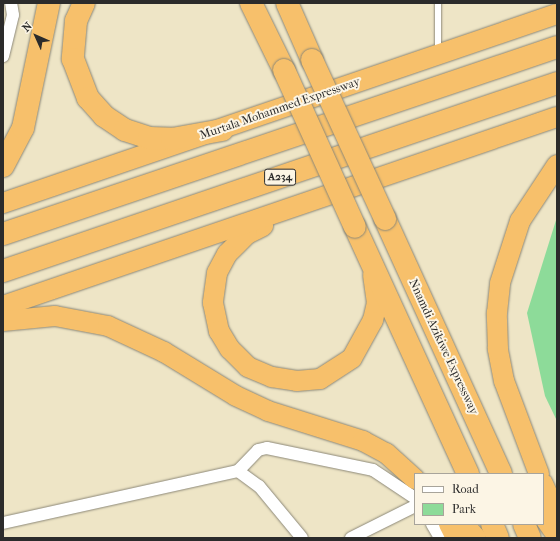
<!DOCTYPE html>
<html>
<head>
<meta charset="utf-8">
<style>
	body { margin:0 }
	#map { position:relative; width:560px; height:541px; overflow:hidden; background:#eee5c6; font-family:"IM FELL French Canon",serif }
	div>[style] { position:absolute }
	.green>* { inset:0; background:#8ddb99 }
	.roads { filter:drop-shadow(0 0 1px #8c8878) drop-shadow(0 0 1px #8c8878) }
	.service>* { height:6px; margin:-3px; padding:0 3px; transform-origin:3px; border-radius:3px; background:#fff }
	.minor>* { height:12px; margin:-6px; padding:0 6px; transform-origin:6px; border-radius:6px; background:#fff }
	.trunk>* { height:20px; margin:-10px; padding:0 10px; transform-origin:10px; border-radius:10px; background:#f7c06b }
	.motorway>* { height:22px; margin:-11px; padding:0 11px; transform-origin:11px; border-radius:11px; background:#f7c06b }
	.bridges { filter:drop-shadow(0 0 1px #8c8878) drop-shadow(0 0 1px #8c8878) }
	.motorway-bridge>* { height:22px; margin:-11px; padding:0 11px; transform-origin:11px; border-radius:11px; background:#f7c06b }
	span { translate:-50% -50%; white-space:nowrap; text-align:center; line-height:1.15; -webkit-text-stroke:4px #fcf5e5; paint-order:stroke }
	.shield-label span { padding:1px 3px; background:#fcf5e5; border:1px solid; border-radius:3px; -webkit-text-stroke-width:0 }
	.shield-label { font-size:11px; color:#2b2b2b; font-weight:700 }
	.street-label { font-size:12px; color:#2b2b2b }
	.frame { position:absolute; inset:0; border:4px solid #2b2b2b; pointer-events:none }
	.legend { position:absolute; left:414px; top:473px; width:130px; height:52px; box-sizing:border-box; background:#fcf5e5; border:1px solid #a8a49b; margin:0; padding:5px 7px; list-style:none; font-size:12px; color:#2b2b2b }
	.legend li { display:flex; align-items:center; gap:8px; height:20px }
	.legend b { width:20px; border:1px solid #a8a49b }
	.north { position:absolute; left:16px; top:16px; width:40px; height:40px; -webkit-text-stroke:3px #fcf5e5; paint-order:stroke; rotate:315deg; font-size:11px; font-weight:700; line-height:16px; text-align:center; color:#2b2b2b }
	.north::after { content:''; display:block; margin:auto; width:14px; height:18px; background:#2b2b2b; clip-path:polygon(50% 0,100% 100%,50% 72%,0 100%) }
</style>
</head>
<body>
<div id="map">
	<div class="green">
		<div style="clip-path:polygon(557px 217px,557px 421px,545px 396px,527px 313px)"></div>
	</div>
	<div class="roads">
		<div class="service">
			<div style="left:438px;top:52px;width:49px;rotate:-90deg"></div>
		</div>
		<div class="minor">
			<div style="left:3px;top:56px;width:42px;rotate:-76.3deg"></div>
			<div style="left:13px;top:15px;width:12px;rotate:-99deg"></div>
			<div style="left:238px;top:471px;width:29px;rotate:-46deg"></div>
			<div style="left:258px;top:450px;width:9px;rotate:-13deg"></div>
			<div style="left:267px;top:448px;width:108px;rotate:11.7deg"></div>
			<div style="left:373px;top:470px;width:50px;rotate:33.7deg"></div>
			<div style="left:3px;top:523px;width:241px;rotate:-12.5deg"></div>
			<div style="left:238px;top:471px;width:26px;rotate:36deg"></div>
			<div style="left:259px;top:486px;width:67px;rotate:50.4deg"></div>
			<div style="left:432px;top:524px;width:16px;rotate:60deg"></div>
			<div style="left:351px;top:538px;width:72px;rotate:-26.6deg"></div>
		</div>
		<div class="trunk">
			<div style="left:3px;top:203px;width:585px;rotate:-18.84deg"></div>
			<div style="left:263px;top:226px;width:18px;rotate:153deg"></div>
			<div style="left:247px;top:234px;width:28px;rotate:135deg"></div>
			<div style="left:227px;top:254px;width:21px;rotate:118deg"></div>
			<div style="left:217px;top:273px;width:30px;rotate:98deg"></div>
			<div style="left:213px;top:303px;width:29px;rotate:78deg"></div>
			<div style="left:219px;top:331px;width:21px;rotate:59deg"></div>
			<div style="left:230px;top:349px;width:25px;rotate:45deg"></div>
			<div style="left:248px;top:367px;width:26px;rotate:23deg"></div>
			<div style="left:272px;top:377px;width:25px;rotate:9deg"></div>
			<div style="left:297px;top:381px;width:23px;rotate:-5deg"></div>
			<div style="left:320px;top:379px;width:38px;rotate:-33deg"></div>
			<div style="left:352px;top:358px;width:43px;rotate:-61.1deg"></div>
			<div style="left:373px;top:320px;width:17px;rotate:-77deg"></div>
			<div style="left:377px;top:303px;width:28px;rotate:-98deg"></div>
			<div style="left:3px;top:306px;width:585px;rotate:-18.84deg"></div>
			<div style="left:3px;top:321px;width:52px;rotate:-5.5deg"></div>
			<div style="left:55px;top:316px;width:54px;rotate:10.7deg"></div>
			<div style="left:108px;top:326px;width:62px;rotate:24.9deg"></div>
			<div style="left:164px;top:352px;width:84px;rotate:31.4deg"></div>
			<div style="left:236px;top:396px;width:35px;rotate:25deg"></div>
			<div style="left:268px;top:411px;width:100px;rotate:17.5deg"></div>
			<div style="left:363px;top:441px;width:26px;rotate:28deg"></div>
			<div style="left:386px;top:453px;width:39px;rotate:42deg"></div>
			<div style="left:539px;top:474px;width:99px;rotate:-110.6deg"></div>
			<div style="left:504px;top:381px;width:33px;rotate:-101deg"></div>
			<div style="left:498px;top:349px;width:36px;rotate:-92deg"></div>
			<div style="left:497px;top:313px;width:30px;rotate:-84deg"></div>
			<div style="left:500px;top:283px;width:65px;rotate:-72.1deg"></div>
			<div style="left:520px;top:221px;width:67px;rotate:-56.5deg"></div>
			<div style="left:543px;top:484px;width:33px;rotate:65deg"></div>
			<div style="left:449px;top:524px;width:16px;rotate:63deg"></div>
		</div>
		<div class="motorway">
			<div style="left:84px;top:3px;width:20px;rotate:114deg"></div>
			<div style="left:76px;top:21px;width:38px;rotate:95deg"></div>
			<div style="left:73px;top:59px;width:42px;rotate:69deg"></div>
			<div style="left:88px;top:98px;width:24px;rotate:48deg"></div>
			<div style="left:104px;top:116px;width:25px;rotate:34deg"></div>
			<div style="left:125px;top:130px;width:25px;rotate:18deg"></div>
			<div style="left:149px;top:138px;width:23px;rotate:2deg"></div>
			<div style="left:172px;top:139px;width:51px;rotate:-10.2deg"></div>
			<div style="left:251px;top:3px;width:75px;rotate:63.8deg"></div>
			<div style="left:287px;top:3px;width:62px;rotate:66.3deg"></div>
			<div style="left:3px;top:166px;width:43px;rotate:-62.2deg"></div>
			<div style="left:23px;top:128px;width:128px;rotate:-78.3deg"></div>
			<div style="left:385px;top:219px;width:280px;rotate:65.5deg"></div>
			<div style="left:355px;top:227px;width:272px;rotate:65.4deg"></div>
			<div style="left:3px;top:234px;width:585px;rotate:-18.65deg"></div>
			<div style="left:3px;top:271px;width:585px;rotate:-18.74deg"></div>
			<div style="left:543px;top:514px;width:24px;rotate:55deg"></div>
			<div style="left:462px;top:524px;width:19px;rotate:47deg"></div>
			<div style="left:492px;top:524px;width:15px;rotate:67deg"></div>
			<div style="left:524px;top:524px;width:15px;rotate:67deg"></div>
		</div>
	</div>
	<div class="bridges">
		<div class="motorway-bridge">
			<div style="left:312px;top:60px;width:175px;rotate:65.3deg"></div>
			<div style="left:284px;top:70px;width:172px;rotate:65.7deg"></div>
		</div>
	</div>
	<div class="shield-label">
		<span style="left:280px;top:177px">A234</span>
	</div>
	<div class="street-label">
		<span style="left:280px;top:109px;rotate:-19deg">Murtala Mohammed Expressway</span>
		<span style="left:443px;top:347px;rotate:65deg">Nnamdi Azikiwe Expressway</span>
	</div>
	<div class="frame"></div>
	<ul class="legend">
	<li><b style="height:5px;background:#fff"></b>Road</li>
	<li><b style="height:11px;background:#8ddb99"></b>Park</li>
	</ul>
	<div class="north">N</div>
</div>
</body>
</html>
